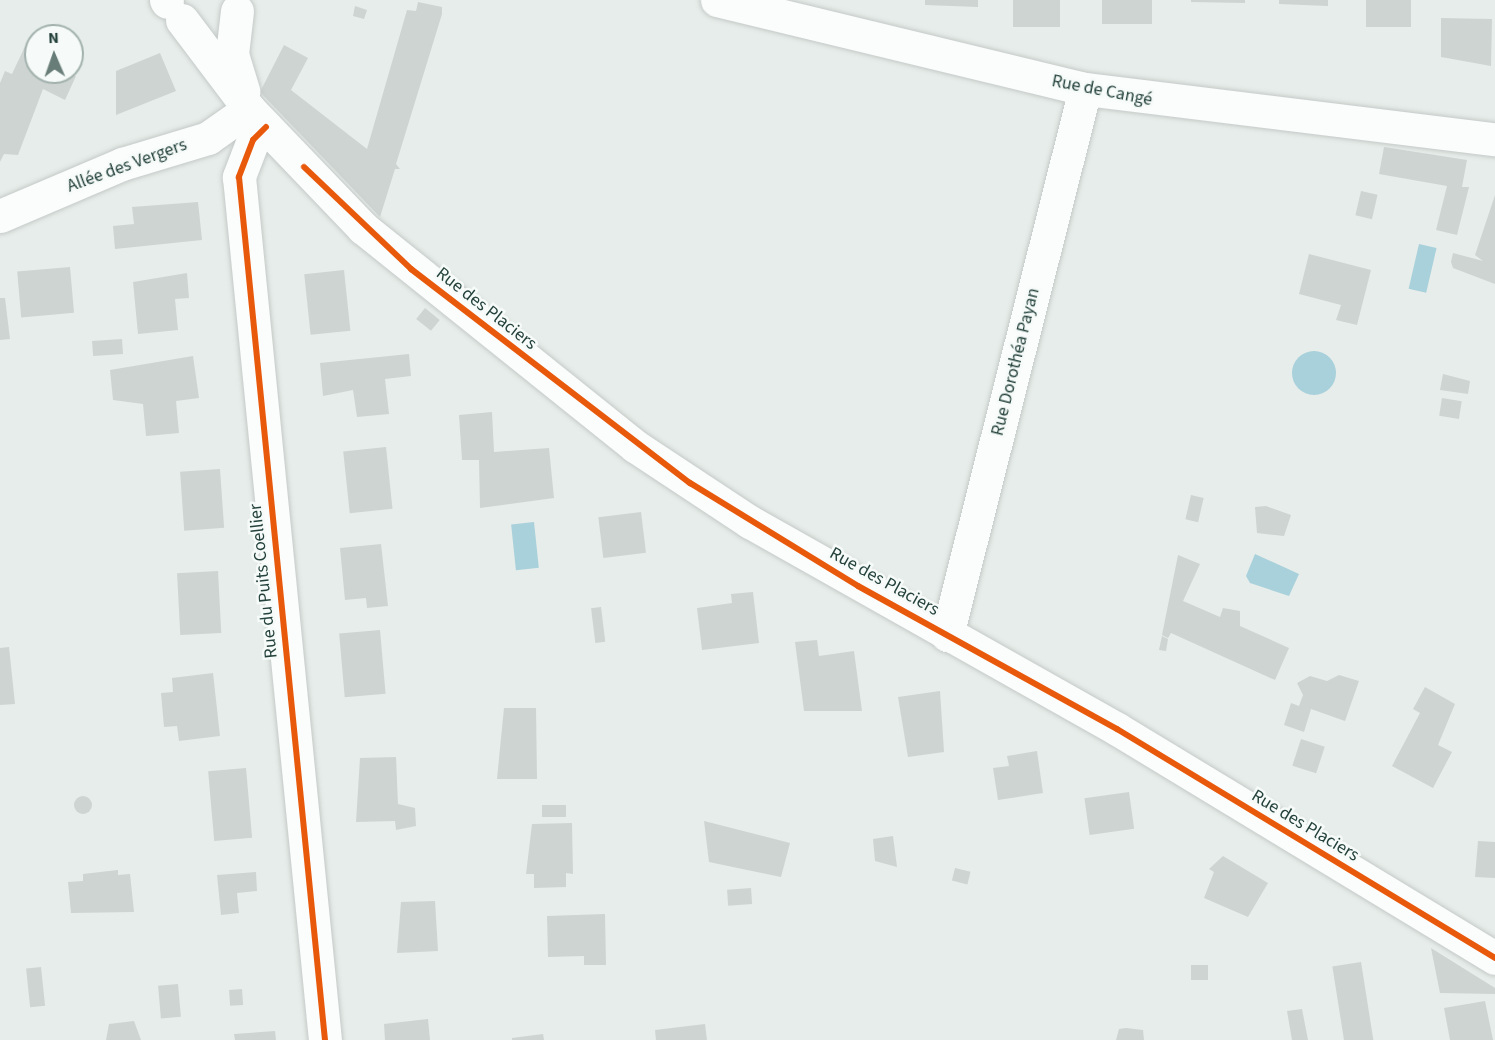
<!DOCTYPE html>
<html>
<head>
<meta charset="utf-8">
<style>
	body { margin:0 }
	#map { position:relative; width:1495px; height:1040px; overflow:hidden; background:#e7edea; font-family:"Source Sans 3",sans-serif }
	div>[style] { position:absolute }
	.water>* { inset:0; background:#a8d1db; transform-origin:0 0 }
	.round { border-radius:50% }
	.building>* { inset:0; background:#ced4d2; transform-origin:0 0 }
	.roads { filter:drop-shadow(0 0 2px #c4cac7) drop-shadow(0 0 2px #c4cac7) }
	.minor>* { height:33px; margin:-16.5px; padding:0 16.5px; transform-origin:16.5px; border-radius:16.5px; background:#fbfcfc }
	.tertiary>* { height:33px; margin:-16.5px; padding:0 16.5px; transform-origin:16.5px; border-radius:16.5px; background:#fbfcfc }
	.cycleway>* { height:6px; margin:-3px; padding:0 3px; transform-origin:3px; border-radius:3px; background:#e8590c }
	span { translate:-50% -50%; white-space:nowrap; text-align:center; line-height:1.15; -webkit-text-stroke:5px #f6fbf9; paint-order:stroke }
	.street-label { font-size:18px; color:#24413b }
	.north { position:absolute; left:24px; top:24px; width:60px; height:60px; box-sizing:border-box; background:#f6fbf9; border:2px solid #a2b1ad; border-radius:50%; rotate:358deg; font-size:16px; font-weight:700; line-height:24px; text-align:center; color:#24413b }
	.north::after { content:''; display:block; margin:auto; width:21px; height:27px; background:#687d78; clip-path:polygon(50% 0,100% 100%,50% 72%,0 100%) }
</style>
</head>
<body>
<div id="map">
	<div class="water">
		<div style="left:1419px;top:244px;width:18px;height:46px;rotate:13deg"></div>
		<div class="round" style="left:1292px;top:351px;width:44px;height:44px"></div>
		<div style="left:534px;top:522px;width:46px;height:23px;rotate:84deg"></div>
		<div style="clip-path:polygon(1255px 554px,1299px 574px,1289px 596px,1250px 583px,1246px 576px)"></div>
	</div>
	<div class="building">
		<div style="clip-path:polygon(925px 0,978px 0,978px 7px,925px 5px)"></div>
		<div style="left:1013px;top:0;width:47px;height:27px"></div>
		<div style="left:1102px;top:0;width:50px;height:24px"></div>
		<div style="clip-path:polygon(1191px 0,1245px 0,1245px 3px,1191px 2px)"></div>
		<div style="clip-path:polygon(1279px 0,1328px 0,1328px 6px,1279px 4px)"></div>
		<div style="left:1366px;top:0;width:45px;height:27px"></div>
		<div style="clip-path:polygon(418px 2px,442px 7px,442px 14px,396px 164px,400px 169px,395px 169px,380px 217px,260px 92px,284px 45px,308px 58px,291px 90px,367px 149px,407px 10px,416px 11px)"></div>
		<div style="clip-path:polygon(355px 6px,367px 10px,364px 19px,353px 16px)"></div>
		<div style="clip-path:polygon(1441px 18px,1492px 19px,1491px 66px,1441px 57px)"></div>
		<div style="clip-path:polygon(29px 38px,36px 42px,36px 72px,76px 76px,65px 100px,43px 89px,18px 155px,4px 154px,0 162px,0 83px,5px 71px,12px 74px)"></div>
		<div style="clip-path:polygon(160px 53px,176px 91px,116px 115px,116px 71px)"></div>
		<div style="clip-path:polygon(1384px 147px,1467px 160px,1462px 187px,1469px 187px,1457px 235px,1436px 230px,1447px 186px,1379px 174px)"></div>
		<div style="left:1361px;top:191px;width:17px;height:25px;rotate:13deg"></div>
		<div style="clip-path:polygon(1495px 195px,1495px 284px,1453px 268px,1451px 262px,1453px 253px,1483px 261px,1475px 255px)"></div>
		<div style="clip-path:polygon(198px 202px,202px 240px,115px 249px,113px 226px,134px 224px,132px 207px)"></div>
		<div style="clip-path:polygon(1309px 254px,1371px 270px,1357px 325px,1336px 320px,1341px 305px,1299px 294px)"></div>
		<div style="left:70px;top:267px;width:46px;height:53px;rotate:85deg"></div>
		<div style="left:344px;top:270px;width:61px;height:40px;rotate:84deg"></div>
		<div style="clip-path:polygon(187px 273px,189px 298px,175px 299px,178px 330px,138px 334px,133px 282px)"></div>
		<div style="clip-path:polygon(0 298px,5px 298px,10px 339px,0 340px)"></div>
		<div style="left:425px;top:308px;width:19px;height:14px;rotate:39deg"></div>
		<div style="left:122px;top:339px;width:15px;height:30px;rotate:86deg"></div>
		<div style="clip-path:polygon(409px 354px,411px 376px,385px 379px,389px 414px,357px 417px,353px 390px,323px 396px,320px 363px)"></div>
		<div style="clip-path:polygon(193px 356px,199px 398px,176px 401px,179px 433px,146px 436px,143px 404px,113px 400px,110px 370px)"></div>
		<div style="clip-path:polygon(1443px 374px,1470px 381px,1468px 394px,1440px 390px)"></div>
		<div style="left:1442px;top:398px;width:20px;height:18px;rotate:9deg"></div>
		<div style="clip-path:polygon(492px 412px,494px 452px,549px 448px,554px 498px,480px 508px,479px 460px,462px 460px,459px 415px)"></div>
		<div style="left:386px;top:447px;width:62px;height:43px;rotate:84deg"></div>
		<div style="left:220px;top:469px;width:59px;height:40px;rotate:86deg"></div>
		<div style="left:1191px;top:495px;width:13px;height:25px;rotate:13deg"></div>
		<div style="clip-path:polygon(1266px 506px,1291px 515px,1284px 536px,1257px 533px,1255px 507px)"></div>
		<div style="left:641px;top:512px;width:41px;height:43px;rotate:83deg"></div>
		<div style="clip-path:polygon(381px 544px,388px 606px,367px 608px,366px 598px,345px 600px,340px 548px)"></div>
		<div style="clip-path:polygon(1178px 555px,1200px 564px,1183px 601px,1220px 617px,1223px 608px,1240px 611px,1240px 626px,1289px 648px,1275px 680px,1171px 633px,1168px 638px,1162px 635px)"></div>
		<div style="left:218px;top:571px;width:62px;height:41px;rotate:87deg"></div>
		<div style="clip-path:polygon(753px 592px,759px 643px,702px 650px,697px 608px,732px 603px,731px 594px)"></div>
		<div style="left:601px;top:607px;width:35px;height:10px;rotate:83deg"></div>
		<div style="left:380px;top:630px;width:64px;height:41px;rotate:85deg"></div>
		<div style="clip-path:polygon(1162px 636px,1168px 639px,1166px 651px,1159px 650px)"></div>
		<div style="clip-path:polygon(817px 640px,819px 656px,854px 651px,862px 711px,804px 711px,795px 642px)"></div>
		<div style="clip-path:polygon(9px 647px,15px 704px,0 705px,0 648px)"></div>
		<div style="clip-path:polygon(213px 673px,220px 736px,179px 741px,177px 726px,164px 727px,161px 693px,173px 692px,172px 678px)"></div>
		<div style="clip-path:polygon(1339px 675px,1359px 681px,1345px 721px,1311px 709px,1304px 732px,1284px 725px,1291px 703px,1299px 706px,1303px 695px,1297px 683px,1310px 676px,1327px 681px)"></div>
		<div style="clip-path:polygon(1425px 687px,1455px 704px,1438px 745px,1452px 752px,1433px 788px,1392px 766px,1420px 713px,1413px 709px)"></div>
		<div style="clip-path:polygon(940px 691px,944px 752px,908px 757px,898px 697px)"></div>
		<div style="clip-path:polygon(504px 708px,536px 708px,537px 779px,497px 779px)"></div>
		<div style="left:1301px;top:739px;width:25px;height:28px;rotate:18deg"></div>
		<div style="clip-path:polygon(1037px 751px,1043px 793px,998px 800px,993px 768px,1009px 766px,1007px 756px)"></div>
		<div style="clip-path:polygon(396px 757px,398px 804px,415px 808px,416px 826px,396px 830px,395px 821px,356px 822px,360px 758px)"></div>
		<div style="left:246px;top:768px;width:70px;height:38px;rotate:85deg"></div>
		<div style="left:1129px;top:792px;width:37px;height:45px;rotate:82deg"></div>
		<div class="round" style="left:74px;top:796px;width:18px;height:18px"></div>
		<div style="left:566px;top:805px;width:12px;height:24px;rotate:90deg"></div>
		<div style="clip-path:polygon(704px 821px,790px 843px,781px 877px,709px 862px)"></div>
		<div style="clip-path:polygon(572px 823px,573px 874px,566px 873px,566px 887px,534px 888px,534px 874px,526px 874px,532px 824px)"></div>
		<div style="clip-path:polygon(893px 836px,897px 867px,875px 861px,873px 839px)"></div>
		<div style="clip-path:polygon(1478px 841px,1495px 842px,1495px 878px,1475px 877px)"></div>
		<div style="clip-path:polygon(1223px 856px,1268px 883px,1248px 917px,1204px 898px,1214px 872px,1209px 869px)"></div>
		<div style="left:955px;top:868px;width:16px;height:13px;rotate:14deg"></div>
		<div style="clip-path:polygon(118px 870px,118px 875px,130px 874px,134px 912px,71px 913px,68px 882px,83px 881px,83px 874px)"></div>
		<div style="clip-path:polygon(256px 872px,257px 891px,237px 893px,239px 913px,221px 915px,217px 875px)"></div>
		<div style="left:751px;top:888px;width:16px;height:24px;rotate:86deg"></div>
		<div style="clip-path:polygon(435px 901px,438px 951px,397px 953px,401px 902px)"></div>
		<div style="clip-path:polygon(605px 914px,606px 965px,584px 965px,584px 956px,548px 957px,547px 916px)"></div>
		<div style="clip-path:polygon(1431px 948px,1495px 988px,1495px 994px,1440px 993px)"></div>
		<div style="left:1361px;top:962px;width:79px;height:29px;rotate:81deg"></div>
		<div style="left:1208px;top:965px;width:15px;height:17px;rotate:90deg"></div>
		<div style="left:41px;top:967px;width:39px;height:15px;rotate:84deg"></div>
		<div style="left:178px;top:984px;width:33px;height:20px;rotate:85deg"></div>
		<div style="left:242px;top:989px;width:16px;height:13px;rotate:86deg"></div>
		<div style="clip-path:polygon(1485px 1001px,1493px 1040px,1450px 1040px,1444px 1008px)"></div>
		<div style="clip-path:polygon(1302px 1009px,1308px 1040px,1292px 1040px,1287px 1011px)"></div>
		<div style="clip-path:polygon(428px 1019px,430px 1040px,385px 1040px,384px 1024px)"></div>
		<div style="clip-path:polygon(134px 1021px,141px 1040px,106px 1040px,109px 1024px)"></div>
		<div style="clip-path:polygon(705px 1024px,707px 1040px,656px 1040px,655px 1030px)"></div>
		<div style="clip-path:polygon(1126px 1028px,1143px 1030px,1144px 1040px,1116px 1040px,1119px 1029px)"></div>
		<div style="clip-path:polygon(275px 1031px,276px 1040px,235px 1040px,234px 1034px)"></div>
		<div style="clip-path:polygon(543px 1034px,544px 1040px,512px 1040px,512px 1038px)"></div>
	</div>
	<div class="roads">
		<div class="minor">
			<div style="left:717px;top:0;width:379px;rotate:13.6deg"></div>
			<div style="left:1085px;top:89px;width:413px;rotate:7deg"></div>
			<div style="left:266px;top:127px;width:18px;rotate:135deg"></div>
			<div style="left:253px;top:140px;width:40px;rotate:111deg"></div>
			<div style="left:239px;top:177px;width:867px;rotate:84.31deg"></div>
			<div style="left:0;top:216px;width:133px;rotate:-23.1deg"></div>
			<div style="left:122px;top:164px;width:90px;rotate:-16.8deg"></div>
			<div style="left:208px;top:138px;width:50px;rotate:-35.3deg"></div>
			<div style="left:947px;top:635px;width:563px;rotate:-75.82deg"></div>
		</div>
		<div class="tertiary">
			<div style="left:166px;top:0;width:2px;rotate:63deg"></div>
			<div style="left:237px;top:11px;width:43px;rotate:96.6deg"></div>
			<div style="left:232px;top:54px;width:39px;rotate:73deg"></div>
			<div style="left:182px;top:20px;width:111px;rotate:53deg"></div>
			<div style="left:249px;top:109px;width:165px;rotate:46.2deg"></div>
			<div style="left:363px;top:228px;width:349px;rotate:38.7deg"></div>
			<div style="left:635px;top:446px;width:138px;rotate:33.5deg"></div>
			<div style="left:750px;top:522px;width:421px;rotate:29.4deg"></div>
			<div style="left:1117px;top:729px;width:442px;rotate:31.2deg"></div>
		</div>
	</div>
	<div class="cycleway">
		<div style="left:266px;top:127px;width:18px;rotate:135deg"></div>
		<div style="left:253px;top:140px;width:40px;rotate:111deg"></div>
		<div style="left:239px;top:177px;width:867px;rotate:84.31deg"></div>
		<div style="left:304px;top:167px;width:148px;rotate:43.6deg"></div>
		<div style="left:411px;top:269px;width:352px;rotate:37.5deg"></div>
		<div style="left:690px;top:483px;width:197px;rotate:31.5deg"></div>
		<div style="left:858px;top:586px;width:296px;rotate:28.9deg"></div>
		<div style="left:1117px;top:729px;width:442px;rotate:31.2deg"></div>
	</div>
	<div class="street-label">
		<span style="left:1102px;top:91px;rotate:11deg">Rue de Cangé</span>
		<span style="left:127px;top:166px;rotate:-20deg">Allée des Vergers</span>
		<span style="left:486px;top:309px;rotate:38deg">Rue des Placiers</span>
		<span style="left:1016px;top:362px;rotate:-76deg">Rue Dorothéa Payan</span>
		<span style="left:264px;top:581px;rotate:-96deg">Rue du Puits Coellier</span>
		<span style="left:884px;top:582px;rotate:29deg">Rue des Placiers</span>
		<span style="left:1305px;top:826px;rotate:31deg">Rue des Placiers</span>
	</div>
	<div class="north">N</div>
</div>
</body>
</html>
